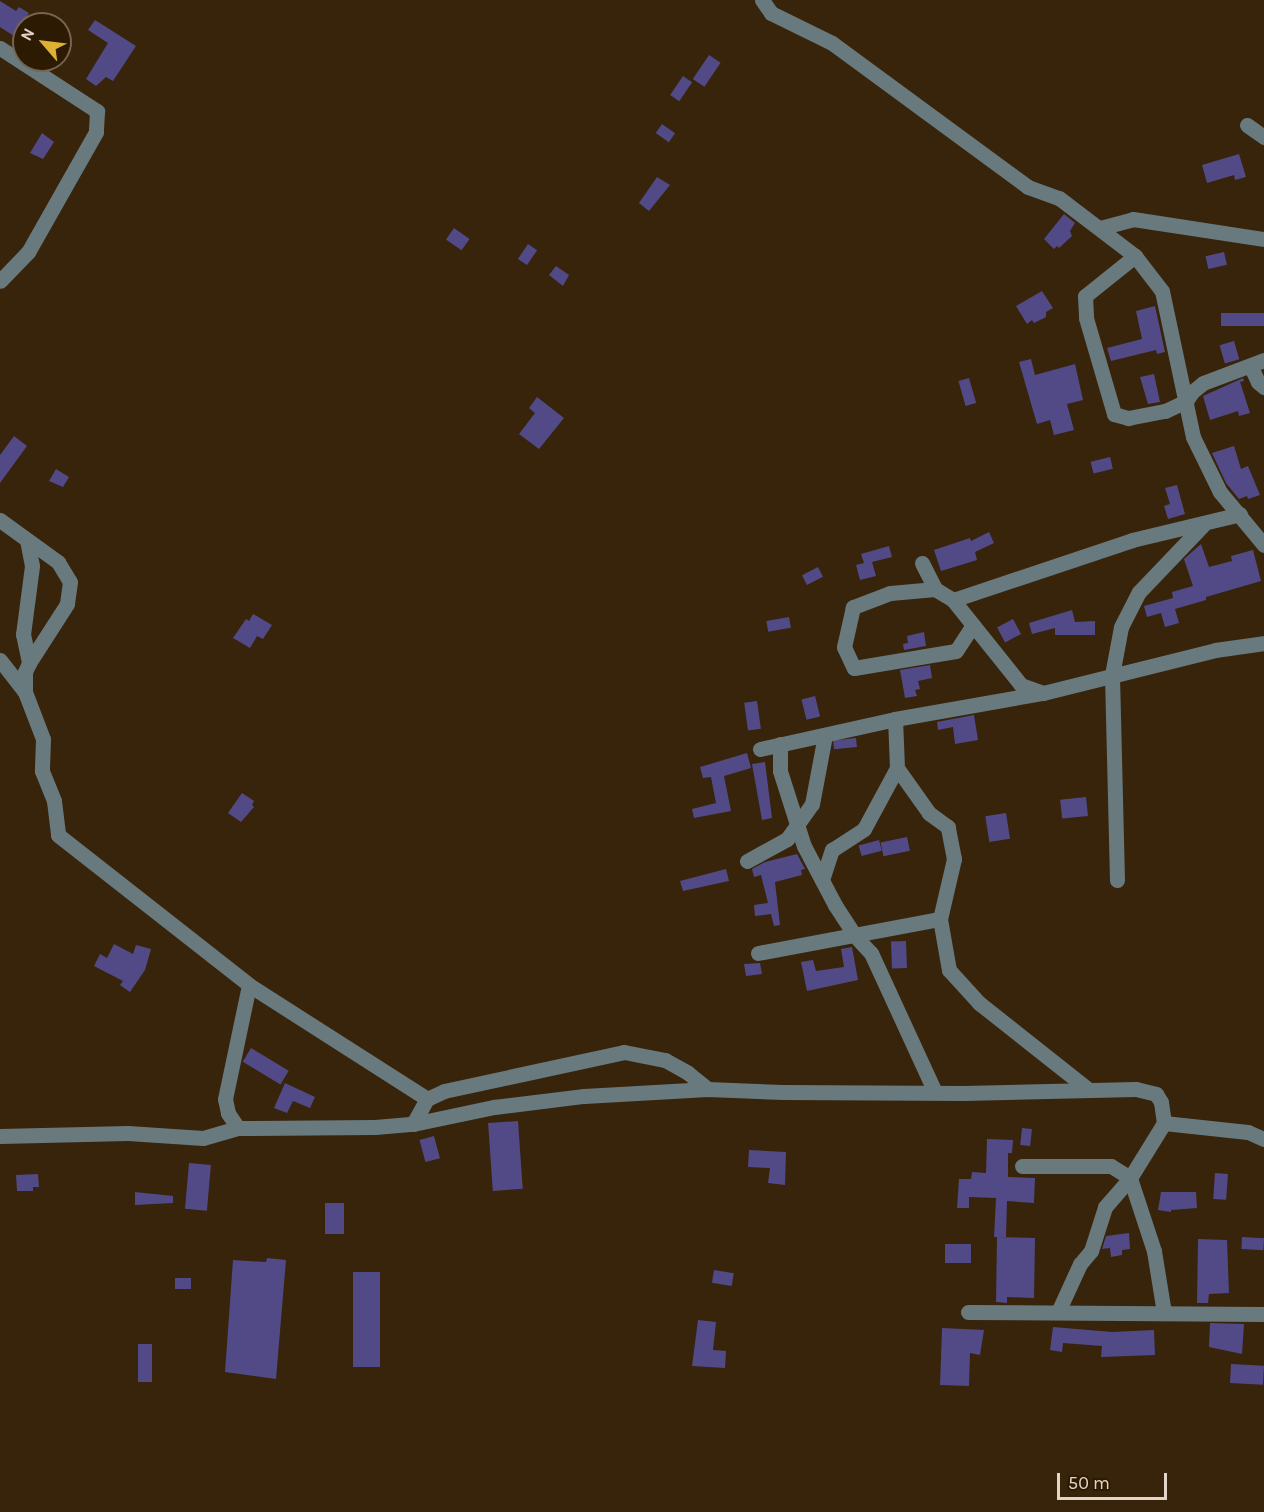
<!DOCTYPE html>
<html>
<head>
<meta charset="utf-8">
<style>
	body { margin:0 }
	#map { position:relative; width:1264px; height:1512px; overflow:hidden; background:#38230b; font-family:Karla,sans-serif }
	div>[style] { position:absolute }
	.building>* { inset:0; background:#524a87; transform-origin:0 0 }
	.minor>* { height:15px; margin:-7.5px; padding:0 7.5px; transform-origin:7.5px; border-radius:7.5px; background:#687a7e }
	span { translate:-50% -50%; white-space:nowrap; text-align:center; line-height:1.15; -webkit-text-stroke:6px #2d1a02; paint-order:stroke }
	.north { position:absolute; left:12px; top:12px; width:60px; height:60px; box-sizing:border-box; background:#2d1a02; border:2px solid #756450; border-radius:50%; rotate:298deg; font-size:16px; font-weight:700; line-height:24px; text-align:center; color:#e2d4c6 }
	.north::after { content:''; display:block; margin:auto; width:21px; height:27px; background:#deb133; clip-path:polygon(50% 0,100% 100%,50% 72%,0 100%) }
	.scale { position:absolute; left:1057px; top:1473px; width:110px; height:27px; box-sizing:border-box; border:3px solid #e2d4c6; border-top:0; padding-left:8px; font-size:18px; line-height:21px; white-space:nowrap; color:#e2d4c6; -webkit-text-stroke:4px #2d1a02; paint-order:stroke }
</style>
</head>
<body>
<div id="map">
	<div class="building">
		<div style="clip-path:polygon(0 1px,16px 11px,19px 7px,29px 13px,14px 36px,0 27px)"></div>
		<div style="clip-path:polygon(95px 20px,136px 46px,113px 81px,106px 77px,96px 86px,86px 79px,108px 43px,88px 30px)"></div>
		<div style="left:709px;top:55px;width:14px;height:29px;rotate:34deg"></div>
		<div style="left:683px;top:76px;width:11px;height:23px;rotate:34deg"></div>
		<div style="left:662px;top:124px;width:16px;height:11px;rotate:35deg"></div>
		<div style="clip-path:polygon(42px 133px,54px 142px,43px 159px,30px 153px)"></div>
		<div style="clip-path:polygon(1239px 154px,1246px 177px,1235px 180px,1234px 175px,1207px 183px,1202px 165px)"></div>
		<div style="clip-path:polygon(657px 177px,670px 185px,649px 211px,639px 203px)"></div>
		<div style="clip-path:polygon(1064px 214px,1075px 223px,1070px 231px,1072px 236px,1059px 248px,1057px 246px,1054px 249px,1044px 239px)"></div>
		<div style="left:454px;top:228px;width:19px;height:14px;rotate:35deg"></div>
		<div style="left:528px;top:244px;width:11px;height:18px;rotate:34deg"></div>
		<div style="left:1224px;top:252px;width:13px;height:19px;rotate:77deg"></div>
		<div style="clip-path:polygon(556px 266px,569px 275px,563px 286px,549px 275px)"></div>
		<div style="clip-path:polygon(1042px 291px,1053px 308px,1046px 312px,1046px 317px,1034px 323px,1032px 320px,1027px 324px,1016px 306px)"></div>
		<div style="clip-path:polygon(1155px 306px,1165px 352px,1157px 354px,1156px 350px,1111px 361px,1107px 348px,1142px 339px,1136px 311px)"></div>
		<div style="left:1264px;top:313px;width:13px;height:43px;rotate:90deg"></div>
		<div style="left:1234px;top:341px;width:19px;height:15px;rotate:74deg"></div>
		<div style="clip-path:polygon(1031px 359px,1035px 375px,1075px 364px,1083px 400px,1067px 404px,1074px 430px,1054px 435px,1050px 420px,1037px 424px,1019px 362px)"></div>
		<div style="clip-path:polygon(1154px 374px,1160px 402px,1148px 404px,1140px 377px)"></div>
		<div style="left:969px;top:378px;width:26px;height:11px;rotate:74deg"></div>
		<div style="clip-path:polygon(1243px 378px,1244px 381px,1240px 382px,1250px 413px,1239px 416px,1238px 411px,1210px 420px,1203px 396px)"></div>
		<div style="clip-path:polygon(537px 397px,564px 418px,539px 449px,519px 434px,535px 413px,529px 408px)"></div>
		<div style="clip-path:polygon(14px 436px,27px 446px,0 483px,0 455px)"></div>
		<div style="clip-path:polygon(1234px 446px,1241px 469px,1248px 466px,1260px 495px,1248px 499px,1247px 496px,1239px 499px,1226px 483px,1212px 453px)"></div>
		<div style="left:1110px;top:457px;width:12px;height:20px;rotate:76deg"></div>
		<div style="clip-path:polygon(56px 469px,69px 477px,63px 487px,49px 481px)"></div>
		<div style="clip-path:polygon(1177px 485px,1185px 514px,1168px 519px,1164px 506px,1170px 504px,1165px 488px)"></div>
		<div style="clip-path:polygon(989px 532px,994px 543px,975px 552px,977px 560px,941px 571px,934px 550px,970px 538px,971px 541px)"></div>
		<div style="clip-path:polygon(1201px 544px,1209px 567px,1232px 561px,1231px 556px,1253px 550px,1261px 581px,1206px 597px,1206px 600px,1175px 609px,1179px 623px,1165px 627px,1161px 613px,1147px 617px,1144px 606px,1173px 598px,1172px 592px,1193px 586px,1184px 559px)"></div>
		<div style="clip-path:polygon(889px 546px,892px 557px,872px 562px,876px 576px,860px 580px,856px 565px,864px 563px,861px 554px)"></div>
		<div style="left:818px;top:567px;width:11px;height:18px;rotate:63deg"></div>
		<div style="clip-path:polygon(1072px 610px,1075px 622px,1095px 621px,1095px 635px,1055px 635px,1055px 628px,1032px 634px,1029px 623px)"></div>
		<div style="clip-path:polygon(253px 614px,272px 625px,263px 639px,257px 636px,250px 648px,233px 638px,246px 619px,249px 621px)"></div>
		<div style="left:789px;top:617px;width:11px;height:23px;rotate:80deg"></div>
		<div style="left:1013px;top:619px;width:17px;height:18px;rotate:62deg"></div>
		<div style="clip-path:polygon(924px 632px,926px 646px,904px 650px,903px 644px,908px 643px,907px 636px)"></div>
		<div style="clip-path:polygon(930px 665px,932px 678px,918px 681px,920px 689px,915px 690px,917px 696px,905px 698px,900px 670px)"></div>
		<div style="left:815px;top:696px;width:21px;height:14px;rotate:76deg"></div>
		<div style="left:757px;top:701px;width:28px;height:13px;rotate:82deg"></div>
		<div style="clip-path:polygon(974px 715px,978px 740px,955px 744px,953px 727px,938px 730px,937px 722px)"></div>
		<div style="left:856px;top:738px;width:9px;height:23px;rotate:84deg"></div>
		<div style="clip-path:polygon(747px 753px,751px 768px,724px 776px,731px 811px,694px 818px,692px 809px,716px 803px,711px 777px,703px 778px,700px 767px)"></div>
		<div style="clip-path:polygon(765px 762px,772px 818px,762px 820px,752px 764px)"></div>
		<div style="clip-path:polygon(242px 793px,254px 801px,252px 805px,254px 807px,241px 822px,228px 813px)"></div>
		<div style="left:1086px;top:797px;width:19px;height:26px;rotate:84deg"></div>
		<div style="left:1006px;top:813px;width:26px;height:21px;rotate:81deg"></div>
		<div style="left:907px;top:837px;width:14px;height:27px;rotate:78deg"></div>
		<div style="left:879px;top:840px;width:11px;height:21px;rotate:75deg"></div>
		<div style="clip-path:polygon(797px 854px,805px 869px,801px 870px,802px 875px,775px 882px,780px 925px,774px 926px,771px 914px,755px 916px,754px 905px,768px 903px,761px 875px,754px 877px,752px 869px,765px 862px)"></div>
		<div style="clip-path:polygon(726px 869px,729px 881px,683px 891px,680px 881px)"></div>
		<div style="left:906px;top:941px;width:27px;height:15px;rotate:88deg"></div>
		<div style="clip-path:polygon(114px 944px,133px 954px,136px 945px,151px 949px,145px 970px,130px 992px,120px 985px,123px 981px,94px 966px,100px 954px,107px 958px)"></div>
		<div style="clip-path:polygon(852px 947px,858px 980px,807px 991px,801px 962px,813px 960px,816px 971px,844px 967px,841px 949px)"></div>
		<div style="clip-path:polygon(760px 963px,762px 974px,746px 976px,744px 964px)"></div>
		<div style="left:251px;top:1048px;width:44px;height:16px;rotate:31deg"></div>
		<div style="clip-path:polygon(285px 1083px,315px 1097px,310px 1108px,293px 1101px,287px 1113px,274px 1108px)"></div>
		<div style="left:518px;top:1121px;width:68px;height:30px;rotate:86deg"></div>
		<div style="left:1022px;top:1128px;width:10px;height:17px;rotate:6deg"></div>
		<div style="left:434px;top:1136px;width:23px;height:15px;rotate:75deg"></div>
		<div style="clip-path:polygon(987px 1139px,1013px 1140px,1012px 1153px,1008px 1153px,1008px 1177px,1035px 1178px,1034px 1203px,1007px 1201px,1006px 1237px,994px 1237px,996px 1198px,969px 1197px,969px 1208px,957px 1208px,959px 1179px,971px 1179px,972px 1172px,986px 1173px)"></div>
		<div style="clip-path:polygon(749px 1150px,786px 1152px,785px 1185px,768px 1183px,770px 1168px,748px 1167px)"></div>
		<div style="left:189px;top:1163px;width:22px;height:46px;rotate:5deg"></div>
		<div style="left:1215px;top:1173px;width:13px;height:26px;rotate:4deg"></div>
		<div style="clip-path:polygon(38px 1174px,39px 1187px,33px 1187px,33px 1191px,17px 1191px,16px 1175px)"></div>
		<div style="clip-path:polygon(135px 1192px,173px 1196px,173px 1203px,135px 1205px)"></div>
		<div style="clip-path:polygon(1161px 1192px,1196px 1192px,1197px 1208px,1171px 1210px,1171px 1212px,1158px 1210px)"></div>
		<div style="left:325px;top:1203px;width:19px;height:31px"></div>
		<div style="clip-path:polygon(1129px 1233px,1130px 1249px,1122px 1250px,1122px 1255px,1111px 1257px,1110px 1248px,1102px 1249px,1106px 1236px)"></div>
		<div style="clip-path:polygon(997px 1237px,1035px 1238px,1034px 1298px,1007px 1297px,1007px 1303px,996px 1302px)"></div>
		<div style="left:1242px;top:1237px;width:22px;height:12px;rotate:3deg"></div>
		<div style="clip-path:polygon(1198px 1239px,1227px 1240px,1229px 1293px,1209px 1294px,1208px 1303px,1197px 1303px)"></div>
		<div style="left:945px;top:1244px;width:26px;height:19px"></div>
		<div style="clip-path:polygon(267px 1258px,286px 1260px,276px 1379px,225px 1372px,233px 1260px,266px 1262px)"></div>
		<div style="left:714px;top:1270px;width:20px;height:13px;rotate:9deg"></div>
		<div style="left:353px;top:1272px;width:27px;height:95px"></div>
		<div style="left:175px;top:1278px;width:16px;height:11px"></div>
		<div style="clip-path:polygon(698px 1320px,716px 1322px,713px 1350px,726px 1351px,725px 1368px,692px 1366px)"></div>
		<div style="clip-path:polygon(1210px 1323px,1244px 1324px,1242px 1354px,1209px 1347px)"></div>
		<div style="clip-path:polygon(1053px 1327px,1112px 1332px,1154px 1330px,1155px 1355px,1101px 1357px,1102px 1346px,1063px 1343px,1062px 1352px,1050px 1350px)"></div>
		<div style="clip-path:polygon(942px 1328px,984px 1330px,980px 1355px,970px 1353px,969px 1386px,940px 1385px)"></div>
		<div style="left:138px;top:1344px;width:14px;height:38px"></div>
		<div style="left:1231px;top:1364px;width:33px;height:19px;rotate:3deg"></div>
	</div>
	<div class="minor">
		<div style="left:762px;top:0;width:16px;rotate:55deg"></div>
		<div style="left:771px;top:13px;width:68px;rotate:26.2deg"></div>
		<div style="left:832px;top:43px;width:243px;rotate:36.3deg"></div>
		<div style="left:1028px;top:187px;width:33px;rotate:20deg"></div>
		<div style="left:1059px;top:198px;width:96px;rotate:37.3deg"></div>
		<div style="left:1135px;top:256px;width:44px;rotate:52.4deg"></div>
		<div style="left:1162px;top:291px;width:149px;rotate:78deg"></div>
		<div style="left:1193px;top:437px;width:61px;rotate:63.9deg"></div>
		<div style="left:1220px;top:492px;width:69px;rotate:50.3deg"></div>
		<div style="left:0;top:48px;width:116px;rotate:33deg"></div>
		<div style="left:97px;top:111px;width:21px;rotate:93deg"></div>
		<div style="left:96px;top:132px;width:138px;rotate:119.5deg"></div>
		<div style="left:28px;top:252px;width:40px;rotate:134deg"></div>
		<div style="left:1247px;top:125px;width:21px;rotate:35deg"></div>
		<div style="left:1100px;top:228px;width:34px;rotate:-15deg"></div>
		<div style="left:1133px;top:219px;width:133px;rotate:8.7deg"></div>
		<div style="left:1135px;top:256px;width:64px;rotate:141.3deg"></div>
		<div style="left:1085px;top:296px;width:22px;rotate:87deg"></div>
		<div style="left:1086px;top:318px;width:100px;rotate:73.7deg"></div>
		<div style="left:1114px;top:414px;width:15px;rotate:16deg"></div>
		<div style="left:1128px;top:418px;width:38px;rotate:-11deg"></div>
		<div style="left:1165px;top:411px;width:23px;rotate:-25deg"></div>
		<div style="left:1186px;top:401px;width:11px;rotate:-56deg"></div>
		<div style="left:1192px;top:392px;width:14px;rotate:-39deg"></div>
		<div style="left:1203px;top:383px;width:65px;rotate:-20.7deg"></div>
		<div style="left:1251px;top:367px;width:17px;rotate:65deg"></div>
		<div style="left:1258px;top:382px;width:8px;rotate:40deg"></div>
		<div style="left:0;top:520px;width:72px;rotate:35.9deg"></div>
		<div style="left:58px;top:562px;width:23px;rotate:59deg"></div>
		<div style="left:70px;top:582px;width:22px;rotate:98deg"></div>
		<div style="left:67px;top:604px;width:70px;rotate:122.8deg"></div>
		<div style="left:29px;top:663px;width:10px;rotate:114deg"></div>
		<div style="left:25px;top:672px;width:20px;rotate:90deg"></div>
		<div style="left:27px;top:540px;width:26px;rotate:79deg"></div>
		<div style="left:32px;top:566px;width:69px;rotate:97.5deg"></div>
		<div style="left:23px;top:634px;width:30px;rotate:78deg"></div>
		<div style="left:922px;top:563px;width:29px;rotate:63deg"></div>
		<div style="left:935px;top:589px;width:21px;rotate:31deg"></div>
		<div style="left:953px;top:600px;width:109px;rotate:51.3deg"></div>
		<div style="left:1021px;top:685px;width:23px;rotate:20deg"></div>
		<div style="left:935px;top:589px;width:45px;rotate:174.9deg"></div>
		<div style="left:890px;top:593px;width:40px;rotate:159deg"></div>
		<div style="left:853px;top:607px;width:41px;rotate:102.7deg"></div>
		<div style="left:844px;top:647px;width:23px;rotate:65deg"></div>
		<div style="left:854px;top:668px;width:103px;rotate:-9.5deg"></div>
		<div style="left:956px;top:651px;width:31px;rotate:-57deg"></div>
		<div style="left:953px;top:600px;width:189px;rotate:-18.5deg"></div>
		<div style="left:1132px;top:540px;width:111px;rotate:-13.5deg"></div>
		<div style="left:0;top:660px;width:41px;rotate:52deg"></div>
		<div style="left:25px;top:692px;width:50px;rotate:69deg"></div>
		<div style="left:43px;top:739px;width:32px;rotate:92deg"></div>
		<div style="left:42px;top:771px;width:32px;rotate:68deg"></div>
		<div style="left:54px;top:801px;width:34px;rotate:83deg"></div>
		<div style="left:58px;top:835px;width:243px;rotate:38.1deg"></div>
		<div style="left:249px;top:985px;width:211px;rotate:32.6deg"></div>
		<div style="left:780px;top:744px;width:27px;rotate:90deg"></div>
		<div style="left:780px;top:771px;width:79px;rotate:72.3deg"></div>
		<div style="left:804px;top:846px;width:67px;rotate:62.3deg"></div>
		<div style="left:835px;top:905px;width:37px;rotate:57deg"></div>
		<div style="left:855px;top:936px;width:23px;rotate:47deg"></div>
		<div style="left:871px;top:953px;width:153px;rotate:65.3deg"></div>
		<div style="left:760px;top:749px;width:138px;rotate:-12.5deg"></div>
		<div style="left:895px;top:719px;width:150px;rotate:-10deg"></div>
		<div style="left:1043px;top:693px;width:177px;rotate:-14deg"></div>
		<div style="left:1215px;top:650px;width:49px;rotate:-8.1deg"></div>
		<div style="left:747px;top:861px;width:46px;rotate:-28.8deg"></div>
		<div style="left:787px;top:839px;width:43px;rotate:-54.5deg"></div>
		<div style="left:812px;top:804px;width:70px;rotate:-79.3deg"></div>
		<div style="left:822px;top:880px;width:32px;rotate:-72deg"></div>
		<div style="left:832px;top:850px;width:38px;rotate:-33deg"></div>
		<div style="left:864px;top:829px;width:69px;rotate:-61.6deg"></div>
		<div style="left:1117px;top:880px;width:205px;rotate:-91.4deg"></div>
		<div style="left:1112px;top:675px;width:49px;rotate:-79.4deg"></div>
		<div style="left:1121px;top:627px;width:39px;rotate:-63deg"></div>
		<div style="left:1139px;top:592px;width:93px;rotate:-46.3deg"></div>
		<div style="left:940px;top:919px;width:52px;rotate:80deg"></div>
		<div style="left:949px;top:970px;width:45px;rotate:47.7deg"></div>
		<div style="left:979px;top:1003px;width:140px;rotate:38.3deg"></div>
		<div style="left:758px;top:953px;width:185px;rotate:-10.6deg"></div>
		<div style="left:940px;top:919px;width:62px;rotate:-76.9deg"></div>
		<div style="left:954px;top:859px;width:33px;rotate:-101deg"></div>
		<div style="left:948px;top:827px;width:24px;rotate:-144deg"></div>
		<div style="left:929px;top:813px;width:55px;rotate:-125.4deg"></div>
		<div style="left:897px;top:768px;width:49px;rotate:-92.3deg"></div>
		<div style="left:413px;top:1124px;width:29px;rotate:-61deg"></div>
		<div style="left:427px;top:1099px;width:19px;rotate:-25deg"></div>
		<div style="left:444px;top:1091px;width:184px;rotate:-12.2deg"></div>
		<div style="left:624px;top:1052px;width:42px;rotate:11deg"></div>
		<div style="left:665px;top:1060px;width:26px;rotate:29deg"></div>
		<div style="left:688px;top:1073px;width:26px;rotate:39deg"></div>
		<div style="left:238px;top:1128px;width:18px;rotate:-124deg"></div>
		<div style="left:228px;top:1113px;width:14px;rotate:-102deg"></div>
		<div style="left:225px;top:1099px;width:116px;rotate:-78.1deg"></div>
		<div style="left:0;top:1136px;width:128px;rotate:-1.3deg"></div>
		<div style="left:128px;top:1133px;width:75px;rotate:3.8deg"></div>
		<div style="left:203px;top:1138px;width:36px;rotate:-16deg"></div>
		<div style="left:238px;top:1128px;width:137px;rotate:-0.4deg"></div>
		<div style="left:375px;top:1127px;width:38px;rotate:-5deg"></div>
		<div style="left:413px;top:1124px;width:83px;rotate:-11.9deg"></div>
		<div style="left:494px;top:1107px;width:91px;rotate:-7deg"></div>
		<div style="left:584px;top:1096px;width:124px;rotate:-3.2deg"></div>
		<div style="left:708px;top:1089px;width:75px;rotate:2.3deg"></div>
		<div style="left:783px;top:1092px;width:180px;rotate:0.3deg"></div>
		<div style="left:963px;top:1093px;width:173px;rotate:-1.3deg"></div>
		<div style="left:1136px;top:1089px;width:21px;rotate:14deg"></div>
		<div style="left:1156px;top:1094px;width:9px;rotate:58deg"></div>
		<div style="left:1161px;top:1102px;width:21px;rotate:82deg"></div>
		<div style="left:1022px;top:1166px;width:89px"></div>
		<div style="left:1111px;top:1166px;width:22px;rotate:32deg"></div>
		<div style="left:1130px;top:1178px;width:77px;rotate:71.8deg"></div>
		<div style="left:1154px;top:1251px;width:63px;rotate:80.8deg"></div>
		<div style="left:968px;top:1312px;width:296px;rotate:0.4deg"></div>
		<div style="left:1058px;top:1312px;width:53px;rotate:-65.4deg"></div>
		<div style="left:1080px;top:1264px;width:17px;rotate:-50deg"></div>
		<div style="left:1091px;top:1251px;width:46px;rotate:-72.3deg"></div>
		<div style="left:1105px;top:1207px;width:38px;rotate:-49deg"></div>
		<div style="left:1130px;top:1178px;width:65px;rotate:-58.3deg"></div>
		<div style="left:1164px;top:1123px;width:84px;rotate:6.1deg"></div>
		<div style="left:1248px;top:1132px;width:17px;rotate:24deg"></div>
	</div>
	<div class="north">N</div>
	<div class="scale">50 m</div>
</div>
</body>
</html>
